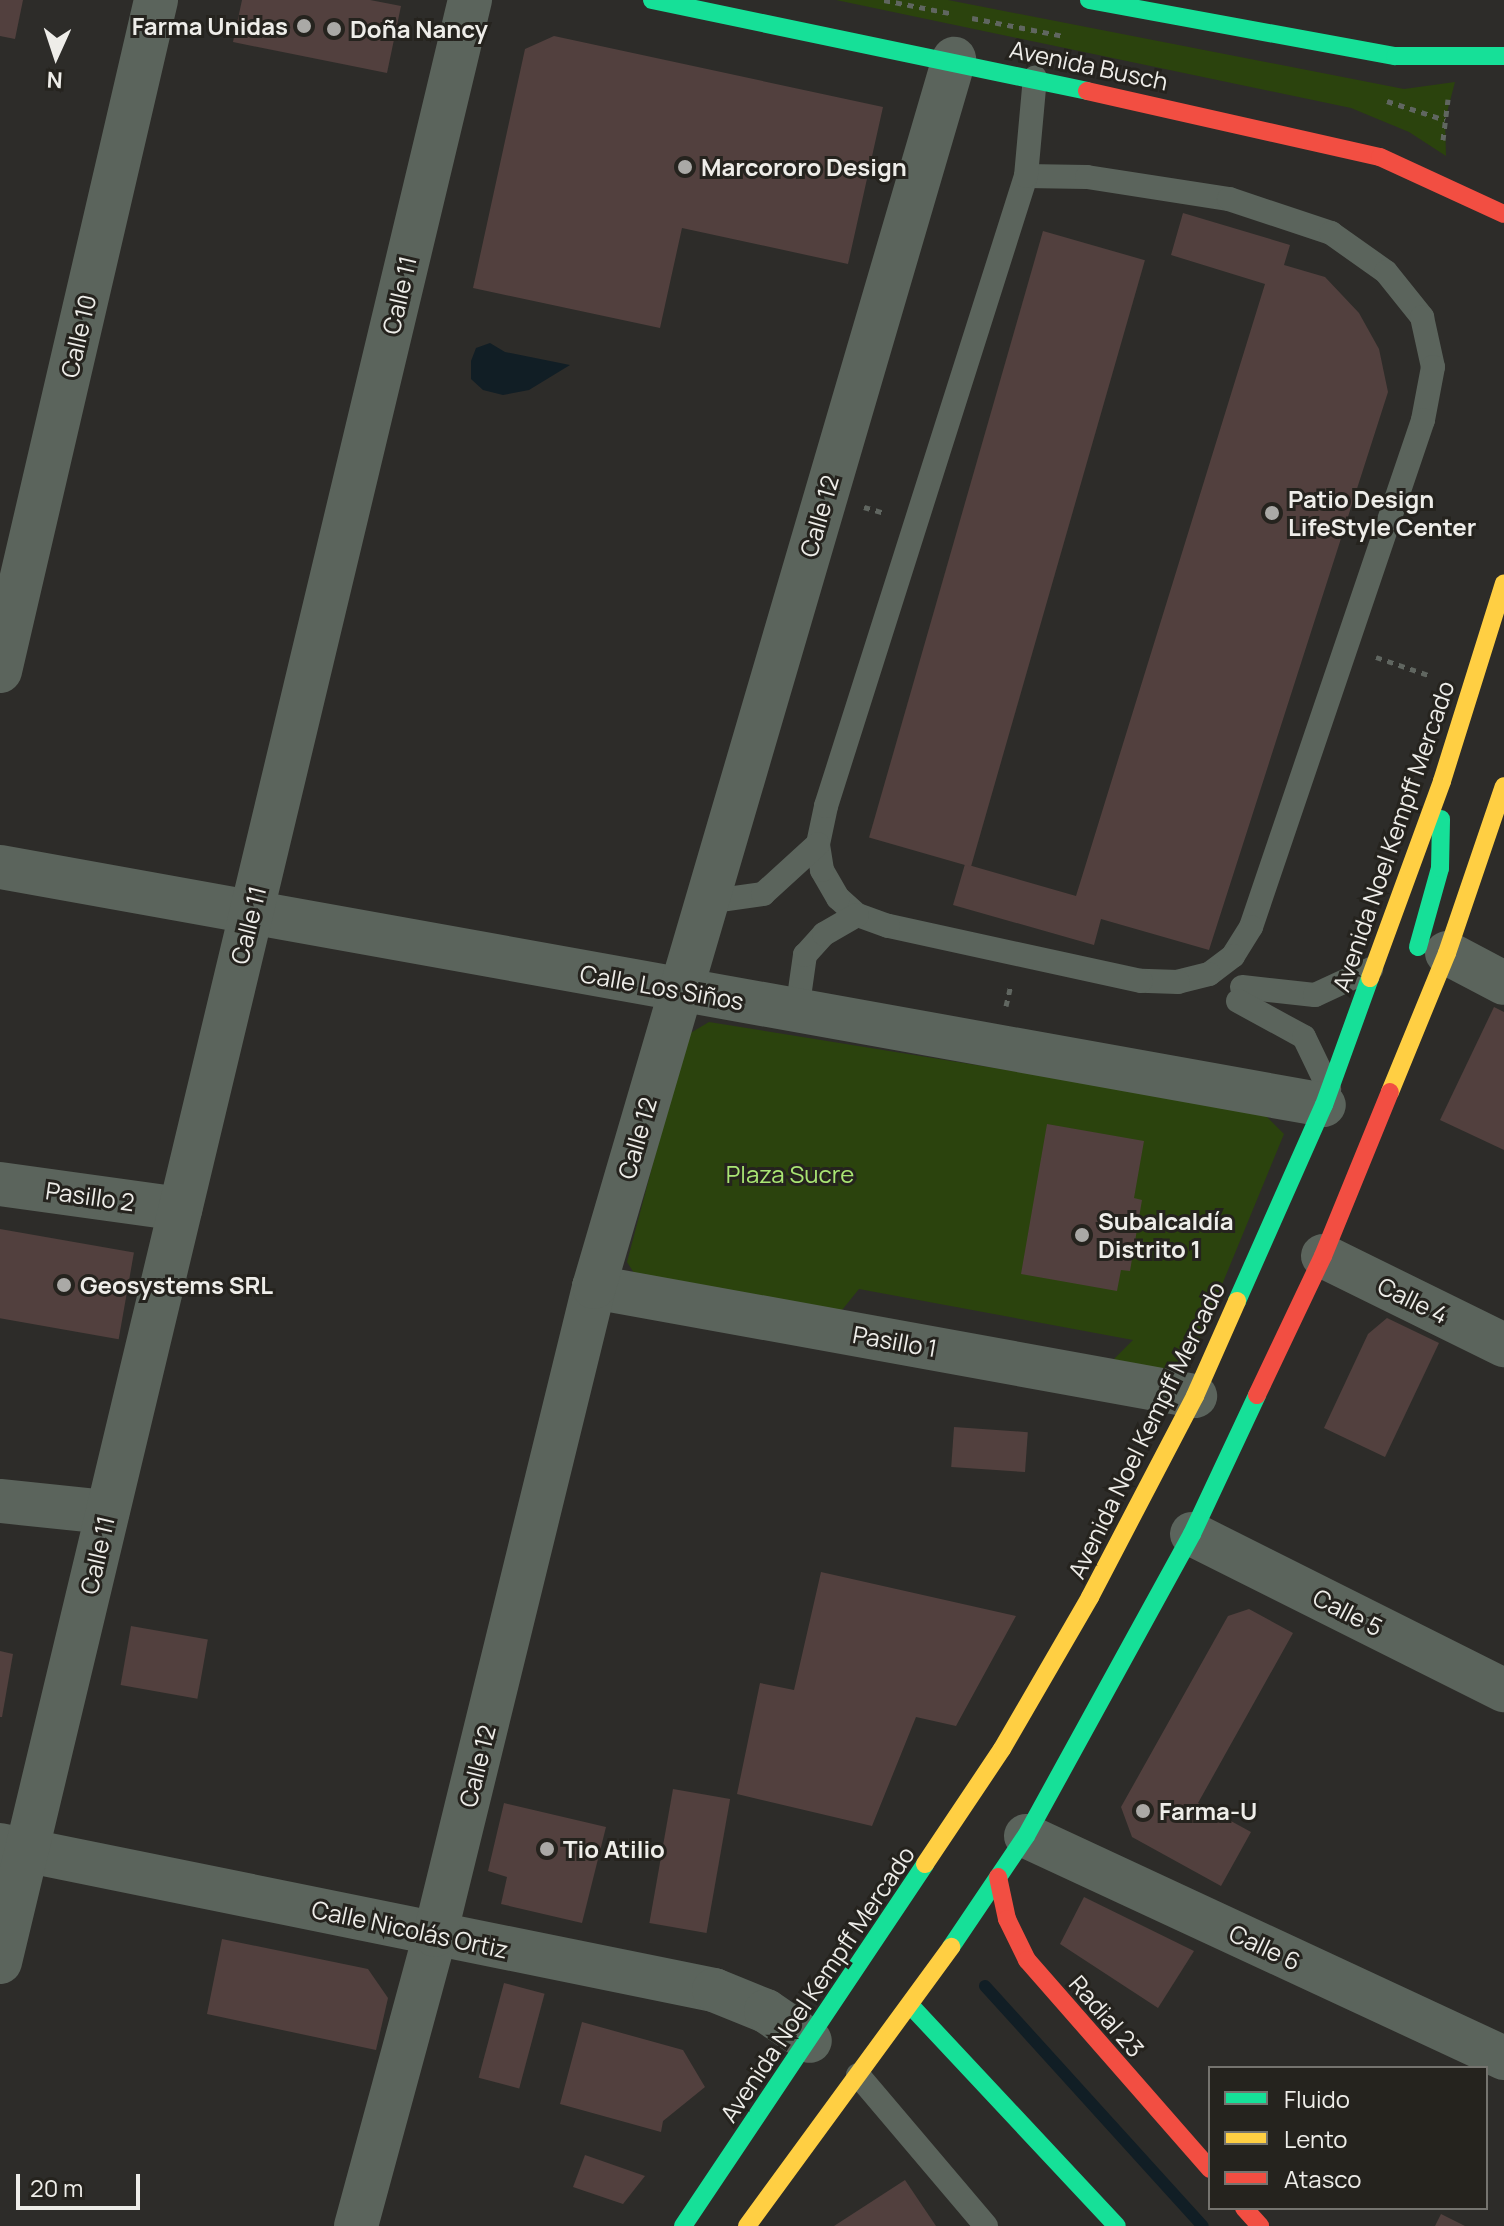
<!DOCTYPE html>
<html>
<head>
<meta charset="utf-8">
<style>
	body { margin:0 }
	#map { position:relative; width:1504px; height:2226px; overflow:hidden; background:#2d2c29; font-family:Manrope,sans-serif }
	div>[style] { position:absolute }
	.green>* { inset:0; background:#2b430d }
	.water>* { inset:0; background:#111e25 }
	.stream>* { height:12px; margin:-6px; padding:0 6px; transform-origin:6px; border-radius:6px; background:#111e25 }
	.building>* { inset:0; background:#52403e; transform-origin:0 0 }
	.path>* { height:5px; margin-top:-2.5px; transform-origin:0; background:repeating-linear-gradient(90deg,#606660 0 6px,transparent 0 12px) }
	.lane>* { height:24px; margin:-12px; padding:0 12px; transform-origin:12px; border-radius:12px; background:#5b645c }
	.street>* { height:44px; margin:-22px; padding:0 22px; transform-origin:22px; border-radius:22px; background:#5b645c }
	.fast>* { height:18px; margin:-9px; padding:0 9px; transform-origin:9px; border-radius:9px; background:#16e098 }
	.slow>* { height:18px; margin:-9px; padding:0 9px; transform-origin:9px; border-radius:9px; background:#ffcf43 }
	.jam>* { height:18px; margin:-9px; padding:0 9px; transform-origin:9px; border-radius:9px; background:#f24e42 }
	.dots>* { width:22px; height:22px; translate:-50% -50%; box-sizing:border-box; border:4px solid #25231e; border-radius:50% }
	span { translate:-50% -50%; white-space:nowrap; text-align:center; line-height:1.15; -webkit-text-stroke:6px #25231e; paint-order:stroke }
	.poi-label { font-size:24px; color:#eeede9; font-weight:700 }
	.right { translate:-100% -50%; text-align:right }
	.left { translate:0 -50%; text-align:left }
	.street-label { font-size:24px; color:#eeede9 }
	.park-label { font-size:24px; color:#aae674 }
	.legend { position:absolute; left:1208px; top:2066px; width:280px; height:144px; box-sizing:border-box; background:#25231e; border:2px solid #75746f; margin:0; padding:10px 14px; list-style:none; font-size:24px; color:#eeede9 }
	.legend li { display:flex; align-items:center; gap:16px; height:40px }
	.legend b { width:40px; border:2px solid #75746f }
	.north { position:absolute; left:16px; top:16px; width:80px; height:80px; -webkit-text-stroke:6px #25231e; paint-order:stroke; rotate:183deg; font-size:22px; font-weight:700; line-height:32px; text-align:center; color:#eeede9 }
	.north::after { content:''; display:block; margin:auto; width:28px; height:36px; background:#eeede9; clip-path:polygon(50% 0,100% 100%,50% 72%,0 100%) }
	.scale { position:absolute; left:16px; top:2174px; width:124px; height:36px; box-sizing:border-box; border:4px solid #eeede9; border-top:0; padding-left:10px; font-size:24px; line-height:28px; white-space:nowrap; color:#eeede9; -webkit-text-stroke:6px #25231e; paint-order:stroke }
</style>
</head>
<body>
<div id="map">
	<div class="green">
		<div style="clip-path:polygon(836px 0,948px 0,1404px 89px,1455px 82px,1445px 120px,1446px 156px,1409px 132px,1351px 108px)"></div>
		<div style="clip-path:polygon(709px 1022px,1261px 1111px,1284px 1134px,1189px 1365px,1160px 1380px,1104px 1369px,1133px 1340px,859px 1289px,834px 1320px,641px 1284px,627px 1262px,687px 1035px)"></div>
	</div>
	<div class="water">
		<div style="clip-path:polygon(490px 343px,505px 352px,570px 365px,529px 390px,503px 395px,483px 390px,471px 379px,471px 361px,476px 348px)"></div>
	</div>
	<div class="stream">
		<div style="left:985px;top:1986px;width:324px;rotate:47.8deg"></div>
	</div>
	<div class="building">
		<div style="clip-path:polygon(0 0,23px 0,15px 39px,0 36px)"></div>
		<div style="clip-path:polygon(242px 0,370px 0,401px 6px,387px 73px,233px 42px)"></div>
		<div style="clip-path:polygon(554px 36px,883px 107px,848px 264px,682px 228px,660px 328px,473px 288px,525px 49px)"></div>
		<div style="clip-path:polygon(1183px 213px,1290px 245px,1284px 265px,1325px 277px,1359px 313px,1379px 349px,1388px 392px,1209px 950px,1101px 919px,1094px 945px,953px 905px,965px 864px,1076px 896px,1265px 284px,1171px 255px)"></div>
		<div style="left:1043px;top:231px;width:106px;height:631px;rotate:16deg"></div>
		<div style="clip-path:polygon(1494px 1007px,1504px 1012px,1504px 1150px,1440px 1120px)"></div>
		<div style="clip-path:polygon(1047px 1124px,1144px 1141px,1134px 1198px,1142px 1200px,1130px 1271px,1121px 1270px,1117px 1291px,1021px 1274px)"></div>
		<div style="left:0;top:1229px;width:136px;height:88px;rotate:10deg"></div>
		<div style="clip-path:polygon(1387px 1318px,1439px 1343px,1385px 1457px,1324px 1428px,1368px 1334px)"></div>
		<div style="left:954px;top:1427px;width:74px;height:40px;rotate:4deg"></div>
		<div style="clip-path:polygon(821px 1572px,1016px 1616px,956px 1726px,916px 1717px,872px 1826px,737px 1794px,760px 1683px,794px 1690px)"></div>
		<div style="clip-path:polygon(1249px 1609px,1293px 1633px,1198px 1803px,1251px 1832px,1221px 1886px,1132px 1837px,1121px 1807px,1228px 1616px)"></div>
		<div style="left:131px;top:1626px;width:78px;height:60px;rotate:10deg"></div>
		<div style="clip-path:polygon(0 1651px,13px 1654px,2px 1717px,0 1717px)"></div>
		<div style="left:673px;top:1789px;width:58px;height:136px;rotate:10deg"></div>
		<div style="clip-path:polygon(504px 1803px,606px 1827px,582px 1923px,501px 1904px,507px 1877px,488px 1871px)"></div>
		<div style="clip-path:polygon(1084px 1897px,1194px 1951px,1158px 2008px,1060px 1944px)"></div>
		<div style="clip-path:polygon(222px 1939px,368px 1969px,388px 1998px,376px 2050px,207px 2014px)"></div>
		<div style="left:504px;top:1983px;width:42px;height:98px;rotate:15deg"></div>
		<div style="clip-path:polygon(582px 2022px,683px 2050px,705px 2087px,663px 2121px,661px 2132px,560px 2104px)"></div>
		<div style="clip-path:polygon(585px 2155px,645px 2176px,623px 2204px,573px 2187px)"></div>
		<div style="clip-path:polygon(905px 2180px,936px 2226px,834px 2226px)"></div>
		<div style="clip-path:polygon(1441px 2214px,1465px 2226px,1435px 2226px)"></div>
	</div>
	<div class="path">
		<div style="left:884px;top:0;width:71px;rotate:11.3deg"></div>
		<div style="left:972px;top:18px;width:94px;rotate:11.1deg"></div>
		<div style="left:1387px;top:101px;width:61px;rotate:18.1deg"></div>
		<div style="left:1443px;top:140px;width:41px;rotate:-83deg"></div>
		<div style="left:864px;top:507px;width:22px;rotate:16deg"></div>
		<div style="left:1376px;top:657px;width:58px;rotate:19.1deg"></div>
		<div style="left:1006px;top:1006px;width:22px;rotate:-77deg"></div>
	</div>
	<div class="lane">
		<div style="left:1026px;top:176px;width:61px;rotate:0.9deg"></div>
		<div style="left:1087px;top:177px;width:144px;rotate:8.8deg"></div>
		<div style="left:1229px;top:199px;width:108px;rotate:18.4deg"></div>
		<div style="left:1331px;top:233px;width:67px;rotate:35.3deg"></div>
		<div style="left:1386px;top:272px;width:58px;rotate:51.3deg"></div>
		<div style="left:1422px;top:317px;width:51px;rotate:77.6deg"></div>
		<div style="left:1433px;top:367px;width:54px;rotate:100.7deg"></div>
		<div style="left:1423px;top:420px;width:535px;rotate:108.74deg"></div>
		<div style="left:1251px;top:927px;width:34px;rotate:122deg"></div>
		<div style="left:1233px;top:956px;width:30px;rotate:143deg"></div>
		<div style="left:1209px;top:974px;width:32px;rotate:166deg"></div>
		<div style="left:1178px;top:982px;width:37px;rotate:-178deg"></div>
		<div style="left:1141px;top:981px;width:259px;rotate:-167.7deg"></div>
		<div style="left:888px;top:926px;width:33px;rotate:-160deg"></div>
		<div style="left:857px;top:915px;width:25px;rotate:-138deg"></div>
		<div style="left:838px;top:898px;width:32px;rotate:-120deg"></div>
		<div style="left:822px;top:870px;width:26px;rotate:-99deg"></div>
		<div style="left:818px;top:844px;width:39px;rotate:-78deg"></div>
		<div style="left:826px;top:806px;width:661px;rotate:-72.39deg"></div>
		<div style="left:1026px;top:176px;width:99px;rotate:-84.8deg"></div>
		<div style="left:706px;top:902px;width:58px;rotate:-8deg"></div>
		<div style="left:763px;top:894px;width:74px;rotate:-42.3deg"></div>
		<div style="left:1242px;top:987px;width:73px;rotate:6.3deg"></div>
		<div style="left:1315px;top:995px;width:62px;rotate:-24.9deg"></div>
		<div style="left:1238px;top:1001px;width:75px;rotate:28.6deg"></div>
		<div style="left:1304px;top:1037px;width:58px;rotate:64.3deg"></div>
		<div style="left:797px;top:1011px;width:57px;rotate:-81.9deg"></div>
		<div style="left:805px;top:955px;width:28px;rotate:-48deg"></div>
		<div style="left:824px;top:934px;width:38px;rotate:-30deg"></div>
		<div style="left:858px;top:2075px;width:198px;rotate:49.7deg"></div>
	</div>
	<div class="street">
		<div style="left:0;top:671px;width:689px;rotate:-76.91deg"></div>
		<div style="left:0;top:867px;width:1345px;rotate:10.19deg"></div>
		<div style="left:1447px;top:953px;width:64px;rotate:27.8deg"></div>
		<div style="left:0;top:1184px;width:182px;rotate:7.9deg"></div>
		<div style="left:1323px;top:1256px;width:202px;rotate:26.2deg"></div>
		<div style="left:594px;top:1287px;width:611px;rotate:10.28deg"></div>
		<div style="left:0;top:1501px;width:108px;rotate:5.9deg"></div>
		<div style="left:1192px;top:1534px;width:349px;rotate:26.6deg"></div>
		<div style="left:1026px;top:1836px;width:527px;rotate:24.91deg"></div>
		<div style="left:0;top:1845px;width:729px;rotate:11.48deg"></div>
		<div style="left:714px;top:1990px;width:56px;rotate:22deg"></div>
		<div style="left:766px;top:2011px;width:53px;rotate:34.3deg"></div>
		<div style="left:0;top:1962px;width:2018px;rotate:-76.53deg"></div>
		<div style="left:356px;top:2226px;width:302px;rotate:-74.8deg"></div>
		<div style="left:435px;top:1935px;width:667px;rotate:-76.21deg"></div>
		<div style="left:594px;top:1287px;width:1280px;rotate:-73.66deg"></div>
	</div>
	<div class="fast">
		<div style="left:652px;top:0;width:444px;rotate:11.8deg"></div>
		<div style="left:1089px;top:0;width:311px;rotate:10.4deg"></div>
		<div style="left:1395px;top:56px;width:109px"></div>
		<div style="left:1418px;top:947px;width:82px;rotate:-74.4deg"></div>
		<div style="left:1440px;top:868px;width:49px;rotate:-88.8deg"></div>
		<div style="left:1237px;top:1301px;width:214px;rotate:-66.1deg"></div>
		<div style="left:1324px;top:1105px;width:135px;rotate:-70.1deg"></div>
		<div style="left:951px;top:1947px;width:134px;rotate:-56deg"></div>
		<div style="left:1026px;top:1836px;width:345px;rotate:-61.2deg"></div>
		<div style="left:1192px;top:1534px;width:153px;rotate:-64.9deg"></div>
		<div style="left:911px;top:2006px;width:301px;rotate:46.9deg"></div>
		<div style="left:683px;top:2226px;width:435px;rotate:-56.2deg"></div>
	</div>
	<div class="slow">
		<div style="left:1370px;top:978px;width:210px;rotate:-69.9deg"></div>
		<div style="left:1442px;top:781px;width:207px;rotate:-72.6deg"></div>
		<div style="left:1390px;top:1092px;width:150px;rotate:-67.7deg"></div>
		<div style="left:1447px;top:953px;width:176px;rotate:-71.2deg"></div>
		<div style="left:925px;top:1864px;width:138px;rotate:-56.2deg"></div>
		<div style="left:1002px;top:1749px;width:176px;rotate:-59.9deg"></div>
		<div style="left:1090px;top:1597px;width:227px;rotate:-62.4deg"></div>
		<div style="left:1195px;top:1396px;width:104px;rotate:-66.1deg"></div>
		<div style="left:747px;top:2226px;width:346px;rotate:-53.8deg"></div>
	</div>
	<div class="jam">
		<div style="left:1087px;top:91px;width:300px;rotate:12.7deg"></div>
		<div style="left:1380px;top:157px;width:136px;rotate:24.7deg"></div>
		<div style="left:1257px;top:1395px;width:154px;rotate:-64.6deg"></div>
		<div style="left:1323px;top:1256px;width:177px;rotate:-67.8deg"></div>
		<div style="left:998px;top:1877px;width:43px;rotate:77.9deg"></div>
		<div style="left:1007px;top:1919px;width:46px;rotate:64deg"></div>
		<div style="left:1027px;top:1960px;width:278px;rotate:48.8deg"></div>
		<div style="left:1244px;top:2208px;width:24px;rotate:48deg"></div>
	</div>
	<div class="dots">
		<div style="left:304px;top:26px;background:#aaa9a6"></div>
		<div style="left:334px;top:29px;background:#aaa9a6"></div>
		<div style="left:685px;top:167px;background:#aaa9a6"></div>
		<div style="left:1272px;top:513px;background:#aaa9a6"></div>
		<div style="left:1082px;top:1235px;background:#aaa9a6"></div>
		<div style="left:64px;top:1285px;background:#aaa9a6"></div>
		<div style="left:1143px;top:1811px;background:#aaa9a6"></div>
		<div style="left:547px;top:1849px;background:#aaa9a6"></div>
	</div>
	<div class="poi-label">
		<span class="right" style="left:288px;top:26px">Farma Unidas</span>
		<span class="left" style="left:350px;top:29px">Doña Nancy</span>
		<span class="left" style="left:701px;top:167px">Marcororo Design</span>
		<span class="left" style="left:1288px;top:513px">Patio Design<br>LifeStyle Center</span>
		<span class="left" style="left:1098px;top:1235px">Subalcaldía<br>Distrito 1</span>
		<span class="left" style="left:80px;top:1285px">Geosystems SRL</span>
		<span class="left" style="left:1159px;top:1811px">Farma-U</span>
		<span class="left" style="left:563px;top:1849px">Tio Atilio</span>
	</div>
	<div class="street-label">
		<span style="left:1089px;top:65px;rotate:12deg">Avenida Busch</span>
		<span style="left:399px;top:295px;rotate:-77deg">Calle 11</span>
		<span style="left:78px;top:336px;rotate:-77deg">Calle 10</span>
		<span style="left:819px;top:516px;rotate:-74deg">Calle 12</span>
		<span style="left:1393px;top:836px;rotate:-71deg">Avenida Noel Kempff Mercado</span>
		<span style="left:248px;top:925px;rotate:-76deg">Calle 11</span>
		<span style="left:662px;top:987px;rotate:10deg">Calle Los Siños</span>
		<span style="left:637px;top:1138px;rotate:-74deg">Calle 12</span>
		<span style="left:90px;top:1196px;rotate:8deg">Pasillo 2</span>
		<span style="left:1413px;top:1300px;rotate:26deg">Calle 4</span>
		<span style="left:895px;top:1341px;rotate:10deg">Pasillo 1</span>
		<span style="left:1146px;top:1430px;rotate:-64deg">Avenida Noel Kempff Mercado</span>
		<span style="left:97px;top:1555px;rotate:-77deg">Calle 11</span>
		<span style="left:1348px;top:1612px;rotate:27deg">Calle 5</span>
		<span style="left:477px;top:1766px;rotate:-76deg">Calle 12</span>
		<span style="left:410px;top:1929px;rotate:12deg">Calle Nicolás Ortiz</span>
		<span style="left:1265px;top:1947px;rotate:25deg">Calle 6</span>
		<span style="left:817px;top:1984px;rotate:-56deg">Avenida Noel Kempff Mercado</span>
		<span style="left:1107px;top:2016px;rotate:49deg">Radial 23</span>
	</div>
	<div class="park-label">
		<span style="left:790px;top:1174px">Plaza Sucre</span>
	</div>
	<ul class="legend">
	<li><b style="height:10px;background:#16e098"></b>Fluido</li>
	<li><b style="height:10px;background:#ffcf43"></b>Lento</li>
	<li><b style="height:10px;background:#f24e42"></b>Atasco</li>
	</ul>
	<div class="north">N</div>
	<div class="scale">20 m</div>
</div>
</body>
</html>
